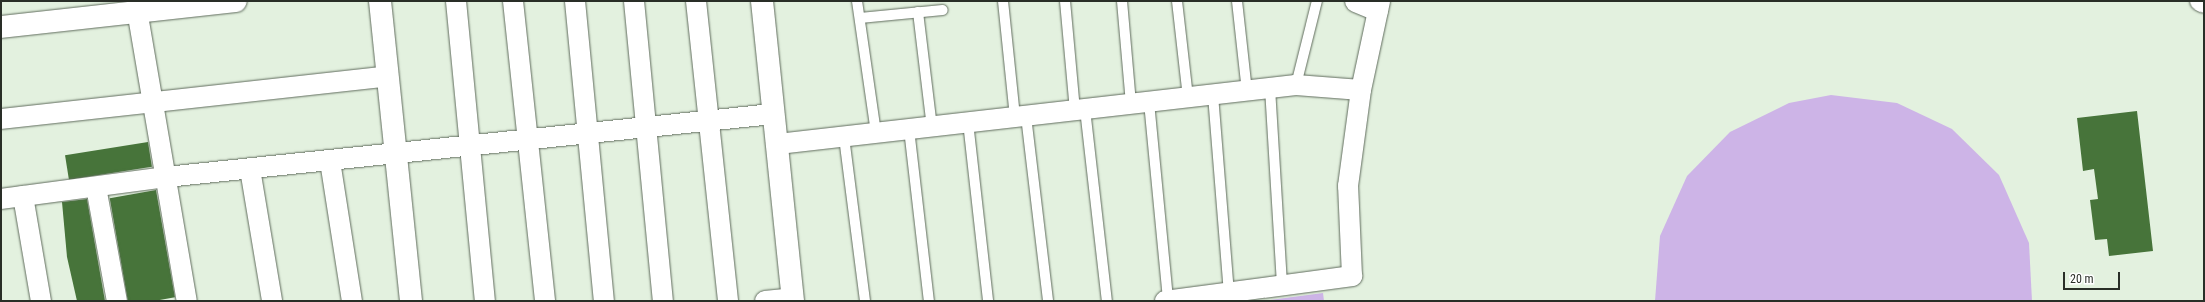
<!DOCTYPE html>
<html>
<head>
<meta charset="utf-8">
<style>
	body { margin:0 }
	#map { position:relative; width:2205px; height:302px; overflow:hidden; background:#e3f1df; font-family:"Roboto Condensed",sans-serif }
	div>[style] { position:absolute }
	.green>* { inset:0; background:#cdb4e7 }
	.building>* { inset:0; background:#47743a; transform-origin:0 0 }
	.roads { filter:drop-shadow(0 0 1px #606c5d) drop-shadow(0 0 1px #606c5d) }
	.service>* { height:10px; margin:-5px; padding:0 5px; transform-origin:5px; border-radius:5px; background:#fff }
	.minor>* { height:20px; margin:-10px; padding:0 10px; transform-origin:10px; border-radius:10px; background:#fff }
	.tertiary>* { height:22px; margin:-11px; padding:0 11px; transform-origin:11px; border-radius:11px; background:#fff }
	span { translate:-50% -50%; white-space:nowrap; text-align:center; line-height:1.15; -webkit-text-stroke:4px #fff; paint-order:stroke }
	.frame { position:absolute; inset:0; border:2px solid #292e27; pointer-events:none }
	.scale { position:absolute; left:2063px; top:272px; width:57px; height:18px; box-sizing:border-box; border:2px solid #292e27; border-top:0; padding-left:5px; font-size:12px; line-height:14px; white-space:nowrap; color:#292e27; -webkit-text-stroke:3px #fff; paint-order:stroke }
</style>
</head>
<body>
<div id="map">
	<div class="green">
		<div style="clip-path:polygon(1831px 95px,1897px 103px,1952px 129px,1999px 175px,2029px 243px,2032px 301px,1655px 301px,1660px 236px,1687px 176px,1730px 132px,1789px 103px)"></div>
		<div style="clip-path:polygon(1323px 293px,1324px 301px,1263px 301px)"></div>
	</div>
	<div class="building">
		<div style="clip-path:polygon(2137px 111px,2153px 251px,2109px 256px,2107px 239px,2095px 240px,2090px 200px,2098px 199px,2094px 169px,2083px 171px,2077px 118px)"></div>
		<div style="left:148px;top:142px;width:25px;height:84px;rotate:81deg"></div>
		<div style="left:156px;top:190px;width:109px;height:47px;rotate:80deg"></div>
		<div style="clip-path:polygon(87px 199px,105px 301px,77px 301px,67px 257px,62px 202px)"></div>
	</div>
	<div class="roads">
		<div class="service">
			<div style="left:857px;top:1px;width:133px;rotate:81.8deg"></div>
			<div style="left:1003px;top:1px;width:117px;rotate:84.1deg"></div>
			<div style="left:1065px;top:1px;width:109px;rotate:84.8deg"></div>
			<div style="left:1122px;top:1px;width:103px;rotate:85deg"></div>
			<div style="left:1177px;top:1px;width:97px;rotate:83.5deg"></div>
			<div style="left:1237px;top:1px;width:91px;rotate:83.7deg"></div>
			<div style="left:918px;top:12px;width:116px;rotate:83.1deg"></div>
			<div style="left:860px;top:18px;width:83px;rotate:-5.5deg"></div>
			<div style="left:1296px;top:85px;width:87px;rotate:-76deg"></div>
			<div style="left:1270px;top:88px;width:197px;rotate:86.5deg"></div>
			<div style="left:1213px;top:95px;width:198px;rotate:85.4deg"></div>
			<div style="left:1149px;top:102px;width:199px;rotate:84.5deg"></div>
			<div style="left:1085px;top:109px;width:193px;rotate:83.5deg"></div>
			<div style="left:1026px;top:116px;width:186px;rotate:83.2deg"></div>
			<div style="left:968px;top:122px;width:180px;rotate:83.6deg"></div>
			<div style="left:909px;top:129px;width:173px;rotate:83.4deg"></div>
			<div style="left:844px;top:137px;width:165px;rotate:82.7deg"></div>
		</div>
		<div class="minor">
			<div style="left:456px;top:1px;width:301px;rotate:84.5deg"></div>
			<div style="left:513px;top:1px;width:302px;rotate:83.9deg"></div>
			<div style="left:575px;top:1px;width:301px;rotate:84.5deg"></div>
			<div style="left:634px;top:1px;width:301px;rotate:84.5deg"></div>
			<div style="left:696px;top:1px;width:302px;rotate:83.9deg"></div>
			<div style="left:2200px;top:1px;width:4px;rotate:27deg"></div>
			<div style="left:137px;top:10px;width:295px;rotate:80.3deg"></div>
			<div style="left:1px;top:119px;width:389px;rotate:-6.3deg"></div>
			<div style="left:778px;top:144px;width:521px;rotate:-6.5deg"></div>
			<div style="left:1296px;top:85px;width:65px;rotate:4.4deg"></div>
			<div style="left:330px;top:161px;width:142px;rotate:81.1deg"></div>
			<div style="left:250px;top:169px;width:134px;rotate:80.5deg"></div>
			<div style="left:96px;top:187px;width:116px;rotate:79.6deg"></div>
			<div style="left:23px;top:196px;width:107px;rotate:80.3deg"></div>
			<div style="left:1px;top:199px;width:166px;rotate:-7.6deg"></div>
			<div style="left:166px;top:177px;width:610px;rotate:-5.93deg"></div>
			<div style="left:765px;top:301px;width:28px;rotate:-6deg"></div>
			<div style="left:1165px;top:301px;width:189px;rotate:-7.6deg"></div>
			<div style="left:1352px;top:276px;width:90px;rotate:-92.5deg"></div>
			<div style="left:1348px;top:186px;width:97px;rotate:-82.3deg"></div>
			<div style="left:1361px;top:90px;width:91px;rotate:-77.9deg"></div>
		</div>
		<div class="tertiary">
			<div style="left:380px;top:1px;width:302px;rotate:84.1deg"></div>
			<div style="left:762px;top:1px;width:302px;rotate:84.1deg"></div>
			<div style="left:1356px;top:1px;width:23px;rotate:23deg"></div>
			<div style="left:1px;top:27px;width:236px;rotate:-6.3deg"></div>
		</div>
	</div>
	<div class="frame"></div>
	<div class="scale">20 m</div>
</div>
</body>
</html>
